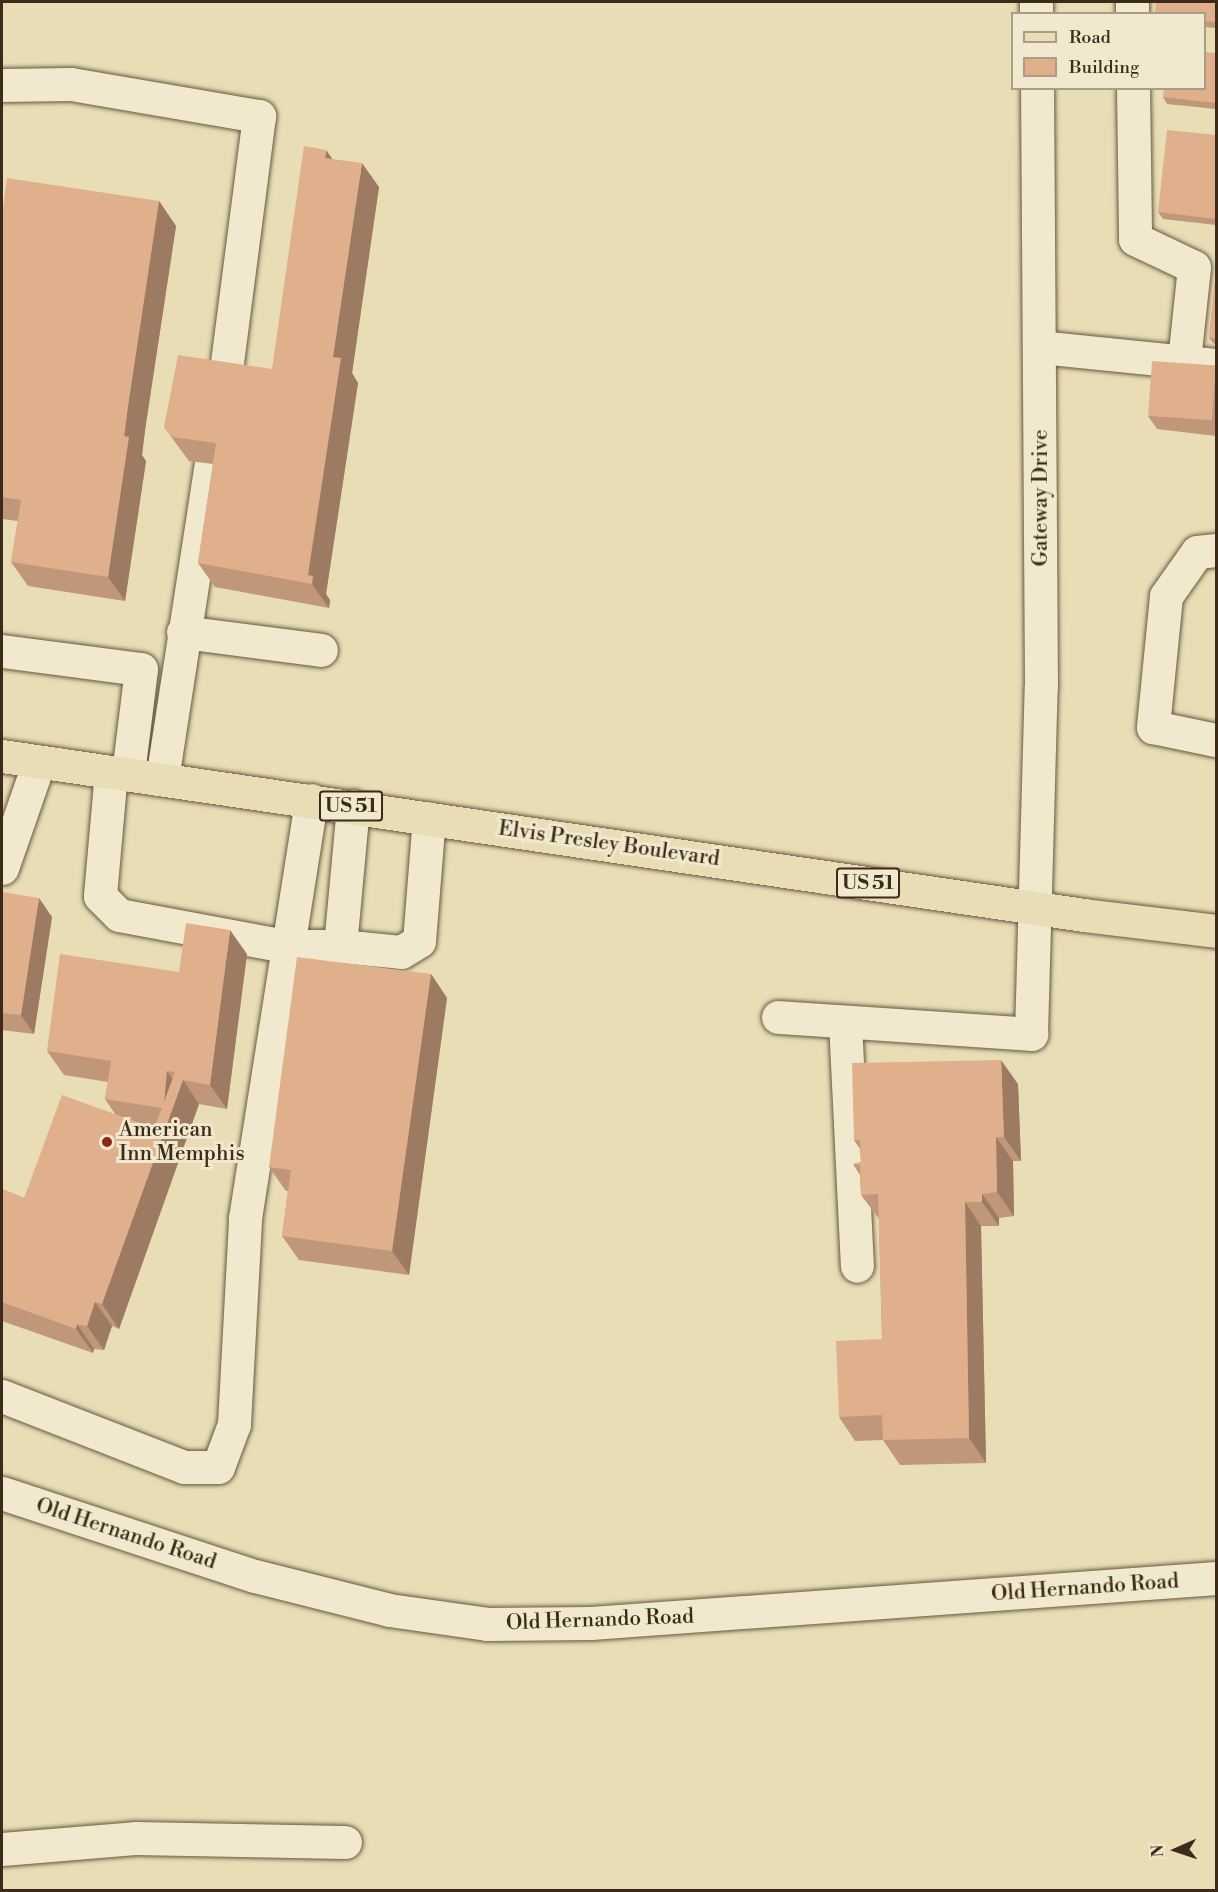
<!DOCTYPE html>
<html>
<head>
<meta charset="utf-8">
<style>
	body { margin:0 }
	#map { position:relative; width:1218px; height:1892px; overflow:hidden; background:#e8ddb4; font-family:"Libre Bodoni",serif }
	div>[style] { position:absolute }
	.roads { filter:drop-shadow(0 0 2px #685740) drop-shadow(0 0 2px #685740) }
	.minor>* { height:33px; margin:-16.5px; padding:0 16.5px; transform-origin:16.5px; border-radius:16.5px; background:#f0e9ce }
	.major>* { height:33px; margin:-16.5px; padding:0 16.5px; transform-origin:16.5px; border-radius:16.5px; background:#e8ddb4 }
	.wall>* { inset:0; background:#c19779 }
	.shaded-wall>* { inset:0; background:#9d7b63 }
	.building>* { inset:0; background:#e0b08d; transform-origin:0 0 }
	.dots>* { width:16px; height:16px; translate:-50% -50%; box-sizing:border-box; border:3px solid #f0e9ce; border-radius:50% }
	span { translate:-50% -50%; white-space:nowrap; text-align:center; line-height:1.15; -webkit-text-stroke:6px #f0e9ce; paint-order:stroke }
	.shield-label span { padding:2px 4px; background:#f0e9ce; border:2px solid; border-radius:4px; -webkit-text-stroke-width:0 }
	.shield-label { font-size:20px; color:#3d2a1a; font-weight:700 }
	.street-label { font-size:21px; color:#3d2a1a }
	.poi-label { font-size:21px; color:#3d2a1a }
	.left { translate:0 -50%; text-align:left }
	.frame { position:absolute; inset:0; border:3px solid #3d2a1a; pointer-events:none }
	.legend { position:absolute; left:1011px; top:12px; width:195px; height:78px; box-sizing:border-box; background:#f0e9ce; border:2px solid #a89d86; margin:0; padding:8px 10px; list-style:none; font-size:18px; color:#3d2a1a }
	.legend li { display:flex; align-items:center; gap:12px; height:30px }
	.legend b { width:30px; border:2px solid #a89d86 }
	.north { position:absolute; left:1146px; top:1820px; width:60px; height:60px; -webkit-text-stroke:4px #f0e9ce; paint-order:stroke; rotate:267deg; font-size:16px; font-weight:700; line-height:24px; text-align:center; color:#3d2a1a }
	.north::after { content:''; display:block; margin:auto; width:21px; height:27px; background:#3d2a1a; clip-path:polygon(50% 0,100% 100%,50% 72%,0 100%) }
</style>
</head>
<body>
<div id="map">
	<div class="roads">
		<div class="minor">
			<div style="left:1036px;top:2px;width:12px;rotate:90deg"></div>
			<div style="left:1132px;top:2px;width:12px;rotate:90deg"></div>
			<div style="left:2px;top:85px;width:69px;rotate:-0.8deg"></div>
			<div style="left:71px;top:84px;width:191px;rotate:9.7deg"></div>
			<div style="left:259px;top:116px;width:270px;rotate:97.4deg"></div>
			<div style="left:1133px;top:88px;width:151px;rotate:89.2deg"></div>
			<div style="left:1135px;top:239px;width:65px;rotate:25.4deg"></div>
			<div style="left:1194px;top:267px;width:95px;rotate:96.1deg"></div>
			<div style="left:1040px;top:347px;width:177px;rotate:5.8deg"></div>
			<div style="left:1216px;top:550px;width:19px;rotate:174deg"></div>
			<div style="left:1197px;top:552px;width:54px;rotate:125.2deg"></div>
			<div style="left:1166px;top:596px;width:132px;rotate:95.7deg"></div>
			<div style="left:1153px;top:727px;width:64px;rotate:11.7deg"></div>
			<div style="left:183px;top:632px;width:139px;rotate:7.4deg"></div>
			<div style="left:2px;top:651px;width:140px;rotate:7.4deg"></div>
			<div style="left:141px;top:669px;width:106px;rotate:97.1deg"></div>
			<div style="left:111px;top:772px;width:124px;rotate:95.1deg"></div>
			<div style="left:100px;top:896px;width:27px;rotate:45deg"></div>
			<div style="left:119px;top:915px;width:169px;rotate:10.6deg"></div>
			<div style="left:285px;top:946px;width:55px"></div>
			<div style="left:162px;top:779px;width:319px;rotate:-81.2deg"></div>
			<div style="left:353px;top:806px;width:141px;rotate:95.3deg"></div>
			<div style="left:340px;top:946px;width:61px;rotate:5.6deg"></div>
			<div style="left:401px;top:952px;width:21px;rotate:-31deg"></div>
			<div style="left:419px;top:941px;width:123px;rotate:-85.4deg"></div>
			<div style="left:2px;top:868px;width:112px;rotate:-70.8deg"></div>
			<div style="left:778px;top:1017px;width:254px;rotate:3.8deg"></div>
			<div style="left:1031px;top:1034px;width:348px;rotate:-88.4deg"></div>
			<div style="left:1041px;top:686px;width:598px;rotate:-90.38deg"></div>
			<div style="left:845px;top:1022px;width:244px;rotate:87.2deg"></div>
			<div style="left:2px;top:1396px;width:195px;rotate:21.3deg"></div>
			<div style="left:184px;top:1467px;width:34px"></div>
			<div style="left:218px;top:1467px;width:46px;rotate:-69.6deg"></div>
			<div style="left:234px;top:1424px;width:206px;rotate:-86.9deg"></div>
			<div style="left:245px;top:1218px;width:423px;rotate:-81deg"></div>
			<div style="left:2px;top:1493px;width:266px;rotate:18.2deg"></div>
			<div style="left:255px;top:1576px;width:138px;rotate:14.2deg"></div>
			<div style="left:389px;top:1610px;width:99px;rotate:8.1deg"></div>
			<div style="left:487px;top:1624px;width:104px;rotate:-0.6deg"></div>
			<div style="left:591px;top:1623px;width:627px;rotate:-4.12deg"></div>
			<div style="left:2px;top:1849px;width:133px;rotate:-4.7deg"></div>
			<div style="left:135px;top:1838px;width:210px;rotate:1.1deg"></div>
		</div>
		<div class="major">
			<div style="left:2px;top:756px;width:1094px;rotate:8.36deg"></div>
			<div style="left:1084px;top:915px;width:133px;rotate:6.9deg"></div>
		</div>
	</div>
	<div class="wall">
		<div style="clip-path:polygon(1216px 2px,1216px 28px,1204px 27px,1204px 14px)"></div>
		<div style="clip-path:polygon(1216px 53px,1216px 109px,1167px 104px,1163px 97px)"></div>
		<div style="clip-path:polygon(1216px 135px,1216px 225px,1163px 219px,1158px 212px)"></div>
		<div style="clip-path:polygon(332px 159px,379px 187px,352px 373px,358px 383px,326px 594px,330px 600px,329px 608px,215px 587px,198px 563px,213px 464px,189px 461px,164px 427px,272px 369px)"></div>
		<div style="clip-path:polygon(159px 201px,176px 226px,145px 430px,142px 455px,146px 461px,125px 601px,28px 586px,11px 562px,18px 521px,2px 519px,2px 216px)"></div>
		<div style="clip-path:polygon(1216px 273px,1216px 344px,1214px 344px,1209px 338px)"></div>
		<div style="clip-path:polygon(1216px 366px,1216px 436px,1157px 429px,1148px 416px)"></div>
		<div style="clip-path:polygon(2px 892px,52px 917px,34px 1034px,2px 1030px)"></div>
		<div style="clip-path:polygon(247px 954px,227px 1109px,199px 1104px,119px 1329px,112px 1326px,104px 1350px,94px 1349px,93px 1353px,2px 1321px,2px 1189px,24px 1198px,115px 1114px,105px 1099px,108px 1082px,64px 1075px,47px 1051px,179px 972px)"></div>
		<div style="clip-path:polygon(431px 974px,447px 998px,409px 1275px,299px 1260px,282px 1236px,288px 1191px,286px 1191px,269px 1167px)"></div>
		<div style="clip-path:polygon(1018px 1084px,1021px 1161px,1013px 1161px,1014px 1216px,999px 1218px,999px 1226px,981px 1226px,986px 1463px,900px 1465px,883px 1440px,855px 1441px,839px 1417px,882px 1339px,879px 1219px,861px 1195px,860px 1175px,853px 1164px,861px 1162px,860px 1149px,854px 1140px)"></div>
	</div>
	<div class="shaded-wall">
		<div style="clip-path:polygon(326px 150px,343px 174px,325px 158px)"></div>
		<div style="clip-path:polygon(362px 163px,379px 187px,352px 373px,358px 383px,326px 594px,330px 600px,329px 608px,312px 584px,308px 575px,333px 357px)"></div>
		<div style="clip-path:polygon(159px 201px,176px 226px,145px 430px,142px 455px,146px 461px,125px 601px,108px 577px,128px 406px)"></div>
		<div style="clip-path:polygon(39px 898px,52px 917px,34px 1034px,21px 1015px)"></div>
		<div style="clip-path:polygon(230px 930px,247px 954px,227px 1109px,210px 1085px)"></div>
		<div style="clip-path:polygon(431px 974px,447px 998px,409px 1275px,392px 1251px)"></div>
		<div style="clip-path:polygon(1001px 1060px,1018px 1084px,1021px 1161px,1004px 1137px)"></div>
		<div style="clip-path:polygon(167px 1071px,179px 1089px,183px 1080px,199px 1104px,119px 1329px,102px 1304px,164px 1102px)"></div>
		<div style="clip-path:polygon(996px 1137px,1013px 1161px,1014px 1216px,997px 1192px)"></div>
		<div style="clip-path:polygon(982px 1194px,999px 1218px,999px 1226px,982px 1202px)"></div>
		<div style="clip-path:polygon(965px 1202px,981px 1226px,986px 1463px,969px 1438px)"></div>
		<div style="clip-path:polygon(95px 1302px,112px 1326px,104px 1350px,87px 1326px)"></div>
		<div style="clip-path:polygon(77px 1324px,94px 1349px,93px 1353px,76px 1329px)"></div>
	</div>
	<div class="building">
		<div style="clip-path:polygon(1156px 2px,1216px 2px,1216px 22px,1204px 21px,1204px 14px,1155px 14px)"></div>
		<div style="clip-path:polygon(1204px 52px,1216px 53px,1216px 103px,1163px 97px,1164px 88px,1204px 88px)"></div>
		<div style="clip-path:polygon(1167px 130px,1216px 135px,1216px 219px,1158px 212px)"></div>
		<div style="clip-path:polygon(304px 146px,326px 150px,325px 158px,362px 163px,333px 357px,341px 358px,308px 575px,313px 576px,312px 584px,198px 563px,216px 443px,172px 437px,164px 427px,178px 355px,272px 369px)"></div>
		<div style="clip-path:polygon(7px 178px,159px 201px,128px 406px,124px 436px,129px 437px,108px 577px,11px 562px,21px 500px,2px 497px,2px 216px)"></div>
		<div style="clip-path:polygon(1216px 273px,1216px 338px,1209px 338px)"></div>
		<div style="left:1152px;top:361px;width:64px;height:55px;rotate:4deg"></div>
		<div style="clip-path:polygon(2px 892px,39px 898px,21px 1015px,2px 1013px)"></div>
		<div style="clip-path:polygon(evenodd,186px 923px,230px 930px,210px 1085px,183px 1080px,102px 1304px,95px 1302px,87px 1326px,77px 1324px,76px 1329px,2px 1302px,2px 1189px,24px 1198px,62px 1095px,154px 1128px,162px 1108px,105px 1099px,111px 1061px,47px 1051px,60px 954px,179px 972px,186px 923px,167px 1071px,175px 1072px,164px 1102px,167px 1071px)"></div>
		<div style="clip-path:polygon(297px 957px,431px 974px,392px 1251px,282px 1236px,291px 1170px,269px 1167px)"></div>
		<div style="clip-path:polygon(1001px 1060px,1004px 1137px,996px 1137px,997px 1192px,982px 1194px,982px 1202px,965px 1202px,969px 1438px,883px 1440px,882px 1415px,839px 1417px,836px 1341px,882px 1339px,878px 1194px,861px 1195px,860px 1165px,853px 1164px,861px 1162px,860px 1140px,854px 1140px,852px 1063px)"></div>
	</div>
	<div class="dots">
		<div style="left:107px;top:1142px;background:#8f2418"></div>
	</div>
	<div class="shield-label">
		<span style="left:351px;top:806px">US 51</span>
		<span style="left:868px;top:883px">US 51</span>
	</div>
	<div class="street-label">
		<span style="left:1041px;top:498px;rotate:-90deg">Gateway Drive</span>
		<span style="left:609px;top:844px;rotate:8deg">Elvis Presley Boulevard</span>
		<span style="left:126px;top:1534px;rotate:18deg">Old Hernando Road</span>
		<span style="left:1085px;top:1588px;rotate:-4deg">Old Hernando Road</span>
		<span style="left:600px;top:1620px;rotate:-2deg">Old Hernando Road</span>
	</div>
	<div class="poi-label">
		<span class="left" style="left:119px;top:1142px">American<br>Inn Memphis</span>
	</div>
	<div class="frame"></div>
	<ul class="legend">
	<li><b style="height:8px;background:#e8ddb4"></b>Road</li>
	<li><b style="height:16px;background:#e0b08d"></b>Building</li>
	</ul>
	<div class="north">N</div>
</div>
</body>
</html>
